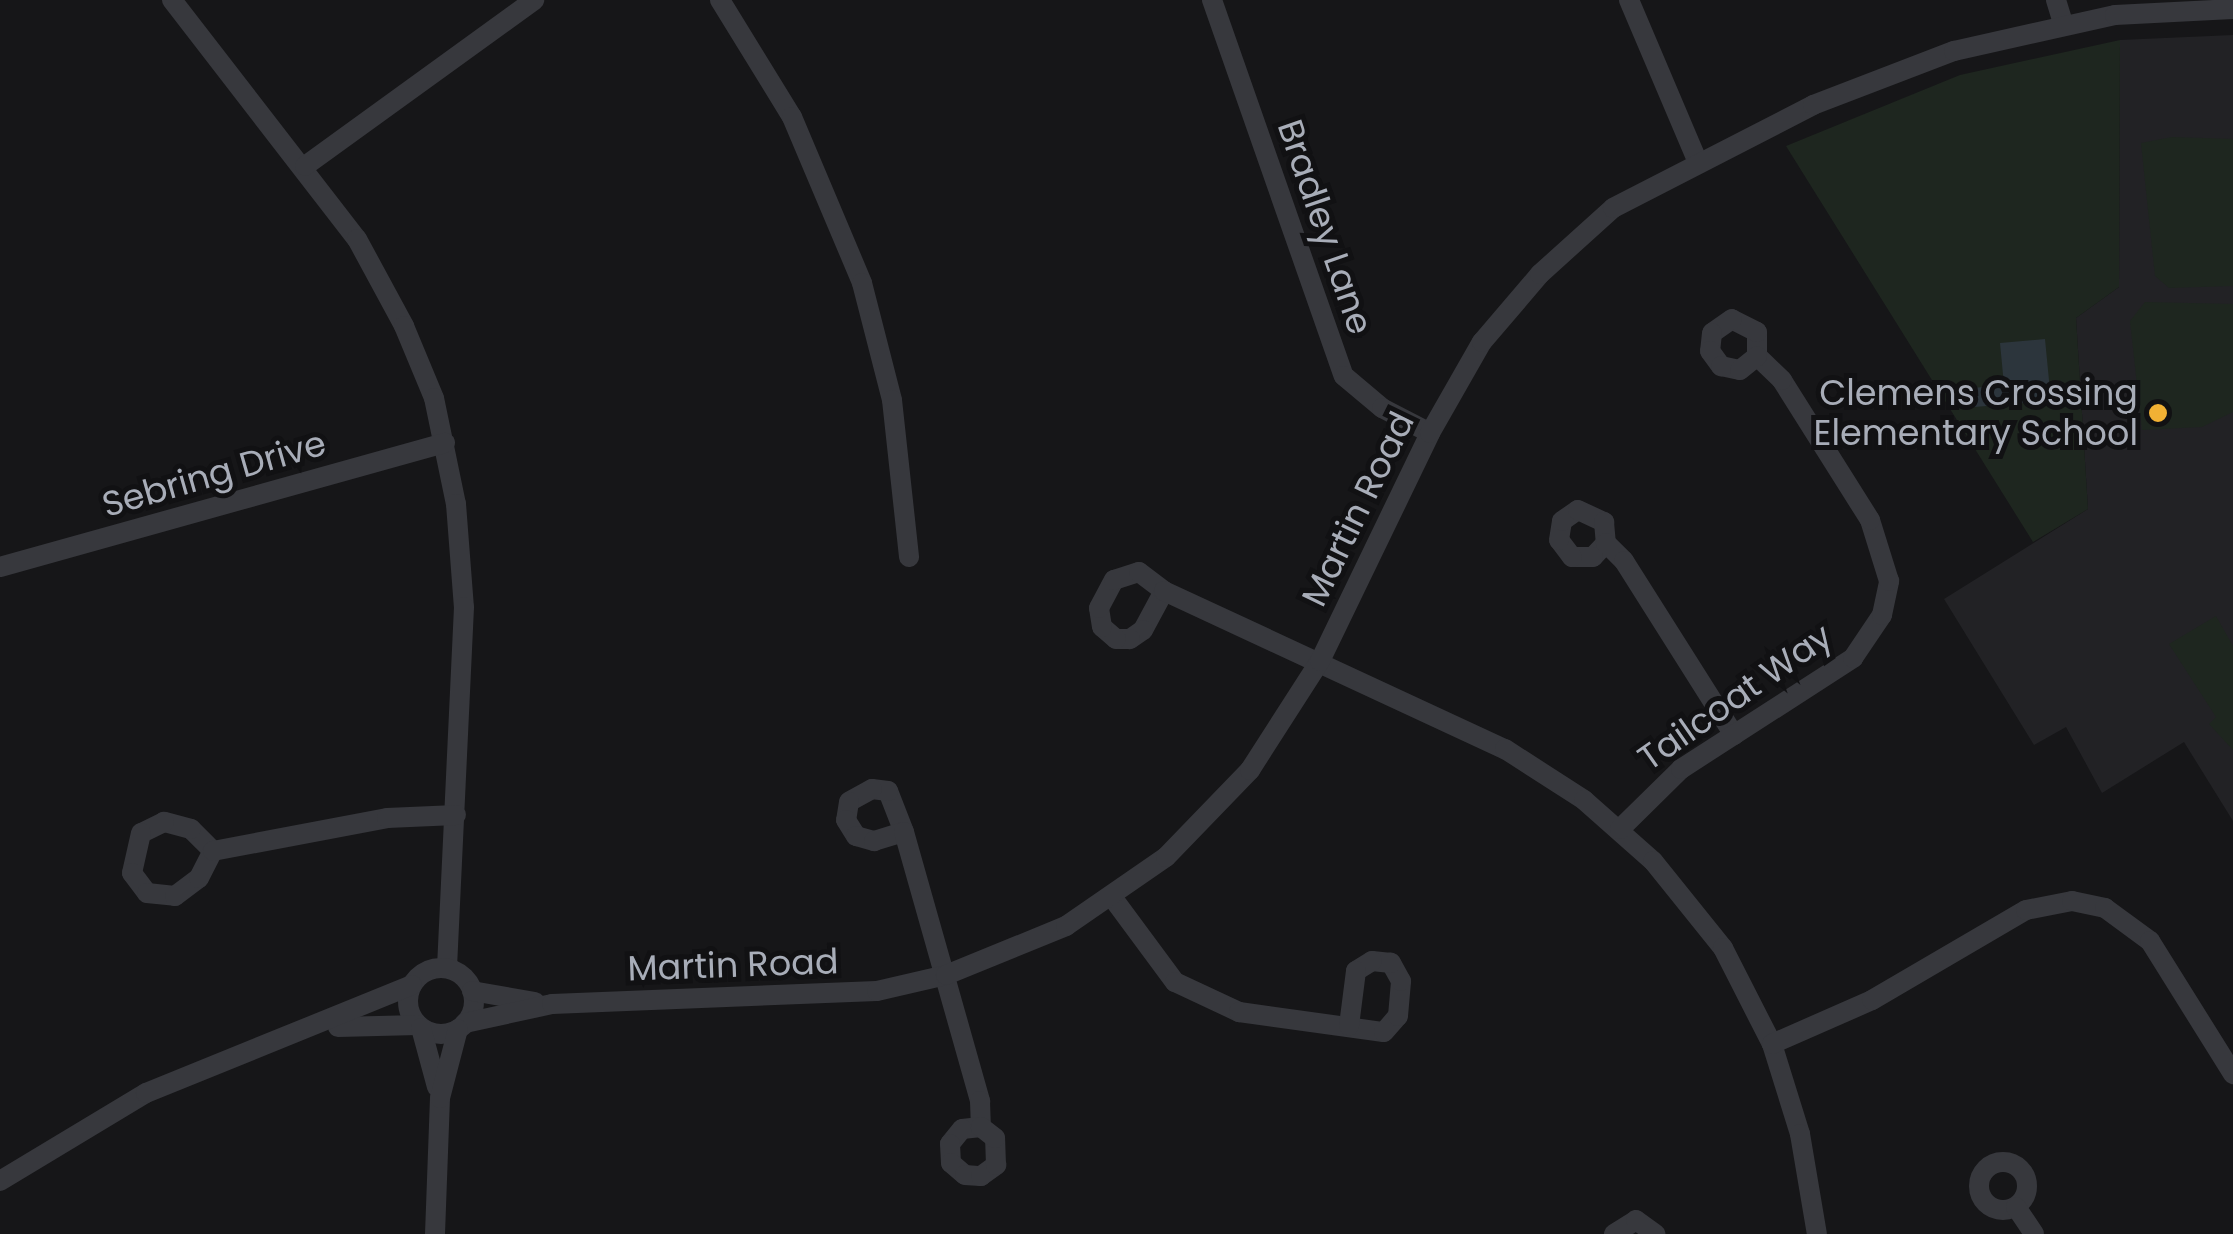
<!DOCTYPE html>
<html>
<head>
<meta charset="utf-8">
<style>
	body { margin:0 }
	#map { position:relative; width:2233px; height:1234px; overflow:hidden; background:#161618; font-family:Poppins,sans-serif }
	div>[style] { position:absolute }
	.built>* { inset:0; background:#222225 }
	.green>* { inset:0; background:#1e261f }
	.water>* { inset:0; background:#2c353c }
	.minor>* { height:20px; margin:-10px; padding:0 10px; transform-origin:10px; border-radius:10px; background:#37383d }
	.minor>.ring { margin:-10px; padding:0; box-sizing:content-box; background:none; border:20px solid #37383d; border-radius:50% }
	.dots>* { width:28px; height:28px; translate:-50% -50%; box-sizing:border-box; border:5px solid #111113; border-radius:50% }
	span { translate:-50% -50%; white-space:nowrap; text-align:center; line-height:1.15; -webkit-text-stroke:10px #111113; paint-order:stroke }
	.street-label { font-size:35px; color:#a8adb8 }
	.poi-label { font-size:35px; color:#a8adb8 }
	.right { translate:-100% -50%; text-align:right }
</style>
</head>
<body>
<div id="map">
	<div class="built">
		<div style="clip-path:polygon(2233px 35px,2233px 821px,2184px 742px,2102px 793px,2066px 727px,2034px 745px,1944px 599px,2088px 509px,2076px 318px,2119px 287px,2120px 40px)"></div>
	</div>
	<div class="green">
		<div style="clip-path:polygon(2120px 40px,2119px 287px,2076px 318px,2088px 509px,2033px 542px,1786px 146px,1960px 75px)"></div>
		<div style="clip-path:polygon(2172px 137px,2233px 139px,2233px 286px,2169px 288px,2155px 276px,2141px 143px)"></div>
		<div style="clip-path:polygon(2145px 302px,2233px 304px,2233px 412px,2202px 427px,2142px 430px,2130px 321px)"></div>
		<div style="clip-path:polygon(2216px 616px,2233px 646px,2233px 750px,2209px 724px,2216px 717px,2169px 644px)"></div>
	</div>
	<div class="water">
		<div style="clip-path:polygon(2045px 339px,2051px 401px,1974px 407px,1973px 388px,2004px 385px,2000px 343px)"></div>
	</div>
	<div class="minor">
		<div style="left:172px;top:0;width:302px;rotate:52.3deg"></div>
		<div style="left:357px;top:239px;width:99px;rotate:61.6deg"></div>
		<div style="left:404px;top:326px;width:78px;rotate:67.4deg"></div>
		<div style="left:434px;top:398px;width:108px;rotate:78.3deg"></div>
		<div style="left:456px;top:504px;width:103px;rotate:85.6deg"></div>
		<div style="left:464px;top:607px;width:361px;rotate:92.7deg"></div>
		<div style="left:720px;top:0;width:137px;rotate:58.4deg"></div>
		<div style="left:792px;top:117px;width:180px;rotate:67.1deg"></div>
		<div style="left:862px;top:283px;width:121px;rotate:75.6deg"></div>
		<div style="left:892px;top:400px;width:158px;rotate:83.8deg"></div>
		<div style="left:1212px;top:0;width:398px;rotate:70.7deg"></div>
		<div style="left:1344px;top:376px;width:50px;rotate:40.1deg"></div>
		<div style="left:1382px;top:408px;width:54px;rotate:27.5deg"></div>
		<div style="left:1629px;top:0;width:174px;rotate:67deg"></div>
		<div style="left:2056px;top:0;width:24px;rotate:73deg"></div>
		<div style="left:305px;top:166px;width:283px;rotate:-35.9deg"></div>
		<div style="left:1606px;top:543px;width:19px;rotate:133deg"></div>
		<div style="left:1593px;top:557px;width:21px;rotate:180deg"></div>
		<div style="left:1572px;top:557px;width:21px;rotate:-127deg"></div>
		<div style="left:1559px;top:540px;width:19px;rotate:-81deg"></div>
		<div style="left:1562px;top:521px;width:19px;rotate:-35deg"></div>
		<div style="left:1578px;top:510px;width:29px;rotate:25deg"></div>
		<div style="left:1604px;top:522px;width:21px;rotate:85deg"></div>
		<div style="left:1606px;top:543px;width:25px;rotate:45deg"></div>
		<div style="left:1624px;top:561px;width:206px;rotate:57.7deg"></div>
		<div style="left:0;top:567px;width:462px;rotate:-15.6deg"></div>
		<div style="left:1164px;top:591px;width:44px;rotate:118.3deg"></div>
		<div style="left:1143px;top:630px;width:16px;rotate:145deg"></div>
		<div style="left:1130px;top:639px;width:14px;rotate:180deg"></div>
		<div style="left:1116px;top:639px;width:18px;rotate:-139deg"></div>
		<div style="left:1102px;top:627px;width:19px;rotate:-99deg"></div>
		<div style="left:1099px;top:608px;width:32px;rotate:-62deg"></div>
		<div style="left:1114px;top:580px;width:26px;rotate:-18deg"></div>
		<div style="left:1139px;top:572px;width:31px;rotate:37deg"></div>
		<div style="left:1164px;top:591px;width:376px;rotate:24.9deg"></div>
		<div style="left:1505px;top:749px;width:94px;rotate:32.8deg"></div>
		<div style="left:1584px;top:800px;width:92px;rotate:41.5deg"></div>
		<div style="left:1653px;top:861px;width:112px;rotate:51.2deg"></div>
		<div style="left:1723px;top:948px;width:108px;rotate:63deg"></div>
		<div style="left:1772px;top:1044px;width:94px;rotate:72.7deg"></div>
		<div style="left:1800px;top:1134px;width:101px;rotate:80.4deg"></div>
		<div style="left:1620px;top:829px;width:86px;rotate:-44.5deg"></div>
		<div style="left:1681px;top:769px;width:205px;rotate:-32.8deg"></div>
		<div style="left:1853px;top:658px;width:52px;rotate:-56deg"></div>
		<div style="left:1882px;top:615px;width:35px;rotate:-78deg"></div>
		<div style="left:1889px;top:581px;width:64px;rotate:-107.3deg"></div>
		<div style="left:1870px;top:520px;width:165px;rotate:-122.2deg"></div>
		<div style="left:1782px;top:380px;width:35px;rotate:-136deg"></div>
		<div style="left:1757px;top:356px;width:24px;rotate:-90deg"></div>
		<div style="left:1757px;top:332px;width:28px;rotate:-153deg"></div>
		<div style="left:1732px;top:319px;width:24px;rotate:145deg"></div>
		<div style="left:1712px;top:333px;width:18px;rotate:96deg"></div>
		<div style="left:1710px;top:351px;width:19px;rotate:54deg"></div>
		<div style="left:1721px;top:366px;width:19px;rotate:12deg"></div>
		<div style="left:1740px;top:370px;width:22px;rotate:-39deg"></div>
		<div style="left:904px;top:832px;width:44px;rotate:-111.3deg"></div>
		<div style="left:888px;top:791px;width:16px;rotate:-173deg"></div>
		<div style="left:872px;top:789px;width:26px;rotate:151deg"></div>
		<div style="left:849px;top:802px;width:18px;rotate:99deg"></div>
		<div style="left:846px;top:820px;width:19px;rotate:58deg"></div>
		<div style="left:856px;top:836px;width:19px;rotate:16deg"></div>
		<div style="left:874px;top:841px;width:31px;rotate:-17deg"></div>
		<div style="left:904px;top:832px;width:280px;rotate:74.2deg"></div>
		<div style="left:980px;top:1101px;width:26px;rotate:88deg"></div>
		<div style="left:981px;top:1127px;width:19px;rotate:174deg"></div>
		<div style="left:962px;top:1129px;width:19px;rotate:129deg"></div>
		<div style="left:950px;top:1144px;width:19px;rotate:87deg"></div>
		<div style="left:951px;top:1163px;width:18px;rotate:41deg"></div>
		<div style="left:965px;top:1175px;width:16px;rotate:4deg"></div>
		<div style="left:981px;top:1176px;width:19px;rotate:-36deg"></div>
		<div style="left:996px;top:1165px;width:27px;rotate:-92deg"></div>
		<div style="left:995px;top:1138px;width:18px;rotate:-142deg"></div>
		<div style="left:213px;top:851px;width:31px;rotate:-135deg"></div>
		<div style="left:191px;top:829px;width:28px;rotate:-165deg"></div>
		<div style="left:164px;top:822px;width:25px;rotate:154deg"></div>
		<div style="left:141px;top:833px;width:41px;rotate:102.7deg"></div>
		<div style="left:132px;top:873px;width:25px;rotate:53deg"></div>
		<div style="left:147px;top:893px;width:28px;rotate:6deg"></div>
		<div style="left:175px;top:896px;width:30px;rotate:-37deg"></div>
		<div style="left:199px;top:878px;width:30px;rotate:-63deg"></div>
		<div style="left:213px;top:851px;width:177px;rotate:-10.7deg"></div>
		<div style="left:387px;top:818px;width:69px;rotate:-2.5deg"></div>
		<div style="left:1112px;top:897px;width:106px;rotate:53.5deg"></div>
		<div style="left:1175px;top:982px;width:71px;rotate:25.1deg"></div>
		<div style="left:1239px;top:1012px;width:146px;rotate:7.9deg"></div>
		<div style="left:1384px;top:1032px;width:21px;rotate:-49deg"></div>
		<div style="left:1398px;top:1016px;width:35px;rotate:-85deg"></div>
		<div style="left:1401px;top:981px;width:21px;rotate:-119deg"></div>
		<div style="left:1391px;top:963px;width:19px;rotate:-174deg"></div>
		<div style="left:1372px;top:961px;width:19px;rotate:148deg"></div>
		<div style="left:1356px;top:971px;width:55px;rotate:97.3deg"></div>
		<div class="ring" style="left:408px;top:968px;width:46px;height:46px"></div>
		<div style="left:472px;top:991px;width:64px;rotate:9.9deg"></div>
		<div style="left:465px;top:1023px;width:89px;rotate:-12.3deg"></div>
		<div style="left:552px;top:1004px;width:325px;rotate:-2.3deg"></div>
		<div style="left:877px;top:991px;width:71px;rotate:-13.1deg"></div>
		<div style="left:946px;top:975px;width:130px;rotate:-22.2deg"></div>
		<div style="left:1066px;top:926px;width:121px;rotate:-34.6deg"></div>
		<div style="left:1166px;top:857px;width:121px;rotate:-46deg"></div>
		<div style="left:1250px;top:770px;width:130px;rotate:-57.3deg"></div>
		<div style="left:1320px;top:661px;width:253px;rotate:-64.2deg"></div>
		<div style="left:1430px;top:433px;width:105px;rotate:-60.3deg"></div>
		<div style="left:1482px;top:342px;width:89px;rotate:-49.5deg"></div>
		<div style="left:1540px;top:274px;width:98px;rotate:-42.1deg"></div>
		<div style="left:1613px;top:208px;width:225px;rotate:-27.2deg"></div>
		<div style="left:1813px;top:105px;width:151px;rotate:-21deg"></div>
		<div style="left:1954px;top:51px;width:165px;rotate:-12.6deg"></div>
		<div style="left:2115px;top:15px;width:118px;rotate:-2.9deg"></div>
		<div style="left:338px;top:1027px;width:80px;rotate:-1.4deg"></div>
		<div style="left:421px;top:1028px;width:61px;rotate:74.8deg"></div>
		<div style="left:1772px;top:1044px;width:109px;rotate:-23.7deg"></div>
		<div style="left:1872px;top:1000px;width:178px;rotate:-30.3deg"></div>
		<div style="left:2026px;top:910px;width:47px;rotate:-11.1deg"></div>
		<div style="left:2072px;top:901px;width:34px;rotate:12deg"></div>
		<div style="left:2105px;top:908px;width:56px;rotate:36.3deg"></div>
		<div style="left:2150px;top:941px;width:157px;rotate:58deg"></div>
		<div class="ring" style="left:1979px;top:1162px;width:28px;height:28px"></div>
		<div style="left:0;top:1181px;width:170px;rotate:-31.1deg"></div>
		<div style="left:146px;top:1093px;width:287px;rotate:-22.1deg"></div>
		<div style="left:2016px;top:1207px;width:32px;rotate:56deg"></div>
		<div style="left:435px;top:1234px;width:136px;rotate:-87.9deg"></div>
		<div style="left:440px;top:1098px;width:71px;rotate:-75.4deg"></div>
		<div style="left:1614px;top:1234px;width:26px;rotate:-32deg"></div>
		<div style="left:1636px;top:1220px;width:24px;rotate:36deg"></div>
	</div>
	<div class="dots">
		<div style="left:2158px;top:413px;background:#f2b134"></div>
	</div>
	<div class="street-label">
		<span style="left:1325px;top:227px;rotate:71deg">Bradley Lane</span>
		<span style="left:214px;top:474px;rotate:-16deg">Sebring Drive</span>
		<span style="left:1358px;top:509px;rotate:-64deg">Martin Road</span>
		<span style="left:1735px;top:697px;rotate:-35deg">Tailcoat Way</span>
		<span style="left:733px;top:965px;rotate:-2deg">Martin Road</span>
	</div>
	<div class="poi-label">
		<span class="right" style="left:2138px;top:413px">Clemens Crossing<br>Elementary School</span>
	</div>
</div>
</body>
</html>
